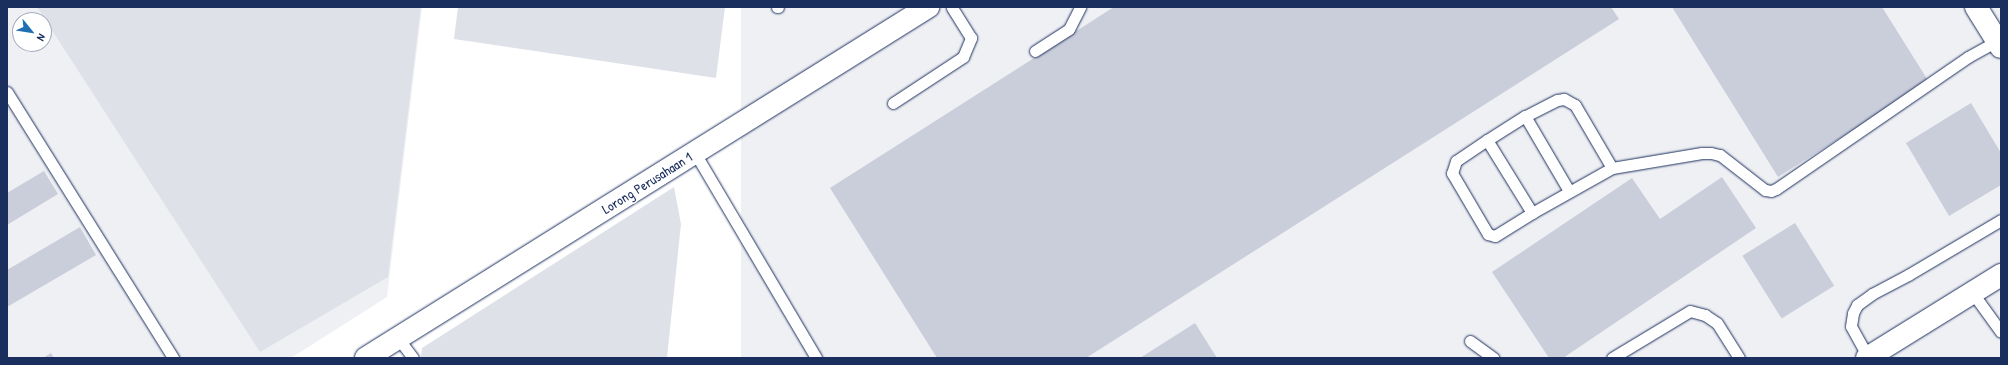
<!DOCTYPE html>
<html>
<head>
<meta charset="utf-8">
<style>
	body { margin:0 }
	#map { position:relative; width:2008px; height:365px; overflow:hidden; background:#fff; font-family:"Patrick Hand",sans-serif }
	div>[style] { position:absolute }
	.built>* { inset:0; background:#eff0f4; transform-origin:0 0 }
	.green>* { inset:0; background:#dee1e7 }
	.building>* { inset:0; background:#caceda; transform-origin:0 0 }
	.roads { filter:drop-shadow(0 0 1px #1b2f5e) drop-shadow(0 0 1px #1b2f5e) }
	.service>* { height:11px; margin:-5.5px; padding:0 5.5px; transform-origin:5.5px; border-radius:5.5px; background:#fff }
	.minor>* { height:22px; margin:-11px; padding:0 11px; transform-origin:11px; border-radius:11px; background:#fff }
	.tertiary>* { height:22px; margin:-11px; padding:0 11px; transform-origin:11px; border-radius:11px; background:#fff }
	span { translate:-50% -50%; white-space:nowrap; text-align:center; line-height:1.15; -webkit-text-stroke:3px #fff; paint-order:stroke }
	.street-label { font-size:14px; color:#1b2f5e }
	.frame { position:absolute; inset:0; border:8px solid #1b2f5e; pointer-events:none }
	.north { position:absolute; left:12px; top:12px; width:40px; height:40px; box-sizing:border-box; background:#fff; border:1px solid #a4acbf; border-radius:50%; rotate:120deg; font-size:11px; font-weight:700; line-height:16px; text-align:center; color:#1b2f5e }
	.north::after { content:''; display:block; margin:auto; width:14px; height:18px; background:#1f6fb2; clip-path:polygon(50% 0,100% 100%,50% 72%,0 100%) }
</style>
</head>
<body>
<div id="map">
	<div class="built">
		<div style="clip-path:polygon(evenodd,7px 7px,422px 7px,387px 297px,291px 358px,7px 358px,7px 7px,20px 20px,44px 20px,44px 44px,20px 44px,20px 20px)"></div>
		<div style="left:741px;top:7px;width:1260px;height:354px"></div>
	</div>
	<div class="green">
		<div style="clip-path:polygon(37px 7px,421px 7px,388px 277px,260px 352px)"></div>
		<div style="clip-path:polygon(458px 7px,725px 7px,716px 78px,454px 39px)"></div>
		<div style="clip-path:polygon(674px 187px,681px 224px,667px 358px,421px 358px,422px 348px)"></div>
	</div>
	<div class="building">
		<div style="clip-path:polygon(1114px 7px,1611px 7px,1619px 19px,1086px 358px,937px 358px,830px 188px)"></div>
		<div style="clip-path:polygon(1672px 7px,1882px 7px,1929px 82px,1778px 177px)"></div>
		<div style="clip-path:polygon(1971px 103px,2001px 153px,2001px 185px,1949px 216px,1906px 143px)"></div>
		<div style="clip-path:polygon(44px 171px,58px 194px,7px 225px,7px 193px)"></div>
		<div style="clip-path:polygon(1722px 177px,1756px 228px,1563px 358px,1549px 358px,1492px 272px,1632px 178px,1660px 219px)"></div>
		<div style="left:1795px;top:223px;width:74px;height:62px;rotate:58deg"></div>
		<div style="clip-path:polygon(80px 227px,96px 255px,7px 307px,7px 270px)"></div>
		<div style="clip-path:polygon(1195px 323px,1217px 358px,1140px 358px)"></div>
		<div style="clip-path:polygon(51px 353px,54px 358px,43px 358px)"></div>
	</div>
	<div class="roads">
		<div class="service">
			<div style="left:777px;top:7px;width:1px"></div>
			<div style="left:1035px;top:51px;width:40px;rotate:-32.9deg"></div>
			<div style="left:1069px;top:29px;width:25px;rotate:-63deg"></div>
			<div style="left:7px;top:92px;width:314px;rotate:58deg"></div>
			<div style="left:893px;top:103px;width:84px;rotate:-33.3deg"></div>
			<div style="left:963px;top:57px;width:21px;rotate:-67deg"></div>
			<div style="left:971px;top:38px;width:36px;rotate:-122deg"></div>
			<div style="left:1525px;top:116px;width:87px;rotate:59.6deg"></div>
			<div style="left:1487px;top:140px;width:86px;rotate:58.3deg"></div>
			<div style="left:695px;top:153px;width:238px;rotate:59.4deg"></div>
			<div style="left:1612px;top:168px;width:73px;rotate:-120.4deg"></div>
			<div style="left:1575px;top:105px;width:13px;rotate:-151deg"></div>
			<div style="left:1564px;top:99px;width:7px;rotate:172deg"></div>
			<div style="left:1557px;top:100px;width:36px;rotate:153deg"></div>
			<div style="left:1525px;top:116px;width:45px;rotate:147.7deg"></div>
			<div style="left:1487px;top:140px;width:37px;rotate:146deg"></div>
			<div style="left:1456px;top:161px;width:13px;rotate:108deg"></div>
			<div style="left:1452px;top:173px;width:71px;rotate:59.5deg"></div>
			<div style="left:1488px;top:234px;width:7px;rotate:16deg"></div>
			<div style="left:1495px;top:236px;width:44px;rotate:-31.9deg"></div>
			<div style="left:1532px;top:213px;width:92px;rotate:-29.4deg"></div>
			<div style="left:1612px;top:168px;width:91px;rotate:-9.5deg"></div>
			<div style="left:1702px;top:153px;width:9px"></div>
			<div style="left:1711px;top:153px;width:9px;rotate:13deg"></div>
			<div style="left:1720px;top:155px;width:57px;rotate:37.9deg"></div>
			<div style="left:1765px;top:190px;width:6px;rotate:9deg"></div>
			<div style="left:1771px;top:191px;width:5px;rotate:-22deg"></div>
			<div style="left:1776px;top:189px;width:233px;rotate:-34.5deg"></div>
			<div style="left:1968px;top:57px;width:33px;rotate:-29deg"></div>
			<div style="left:1972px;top:292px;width:49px;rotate:54.1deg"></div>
			<div style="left:398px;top:338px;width:25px;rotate:53deg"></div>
			<div style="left:1470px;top:341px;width:29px;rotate:36deg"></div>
			<div style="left:1868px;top:357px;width:35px;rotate:-119deg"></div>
			<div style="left:1851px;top:326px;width:13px;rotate:-81deg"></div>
			<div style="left:1853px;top:313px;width:9px;rotate:-63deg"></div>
			<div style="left:1857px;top:305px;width:19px;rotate:-36deg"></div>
			<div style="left:1872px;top:294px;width:41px;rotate:-27.8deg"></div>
			<div style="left:1908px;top:275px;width:108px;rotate:-30.6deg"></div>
			<div style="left:1612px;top:358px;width:91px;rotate:-31.1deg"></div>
			<div style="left:1690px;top:311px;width:16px;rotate:15deg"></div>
			<div style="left:1705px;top:315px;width:14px;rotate:34deg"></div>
			<div style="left:1717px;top:323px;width:41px;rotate:57.8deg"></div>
		</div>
		<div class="minor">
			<div style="left:1976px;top:7px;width:47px;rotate:58deg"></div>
			<div style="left:1867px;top:358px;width:158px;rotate:-31.8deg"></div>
		</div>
		<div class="tertiary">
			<div style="left:366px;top:358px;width:663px;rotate:-31.99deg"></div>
		</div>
	</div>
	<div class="street-label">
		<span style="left:647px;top:183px;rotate:-32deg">Lorong Perusahaan 1</span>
	</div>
	<div class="frame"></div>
	<div class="north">N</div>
</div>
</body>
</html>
